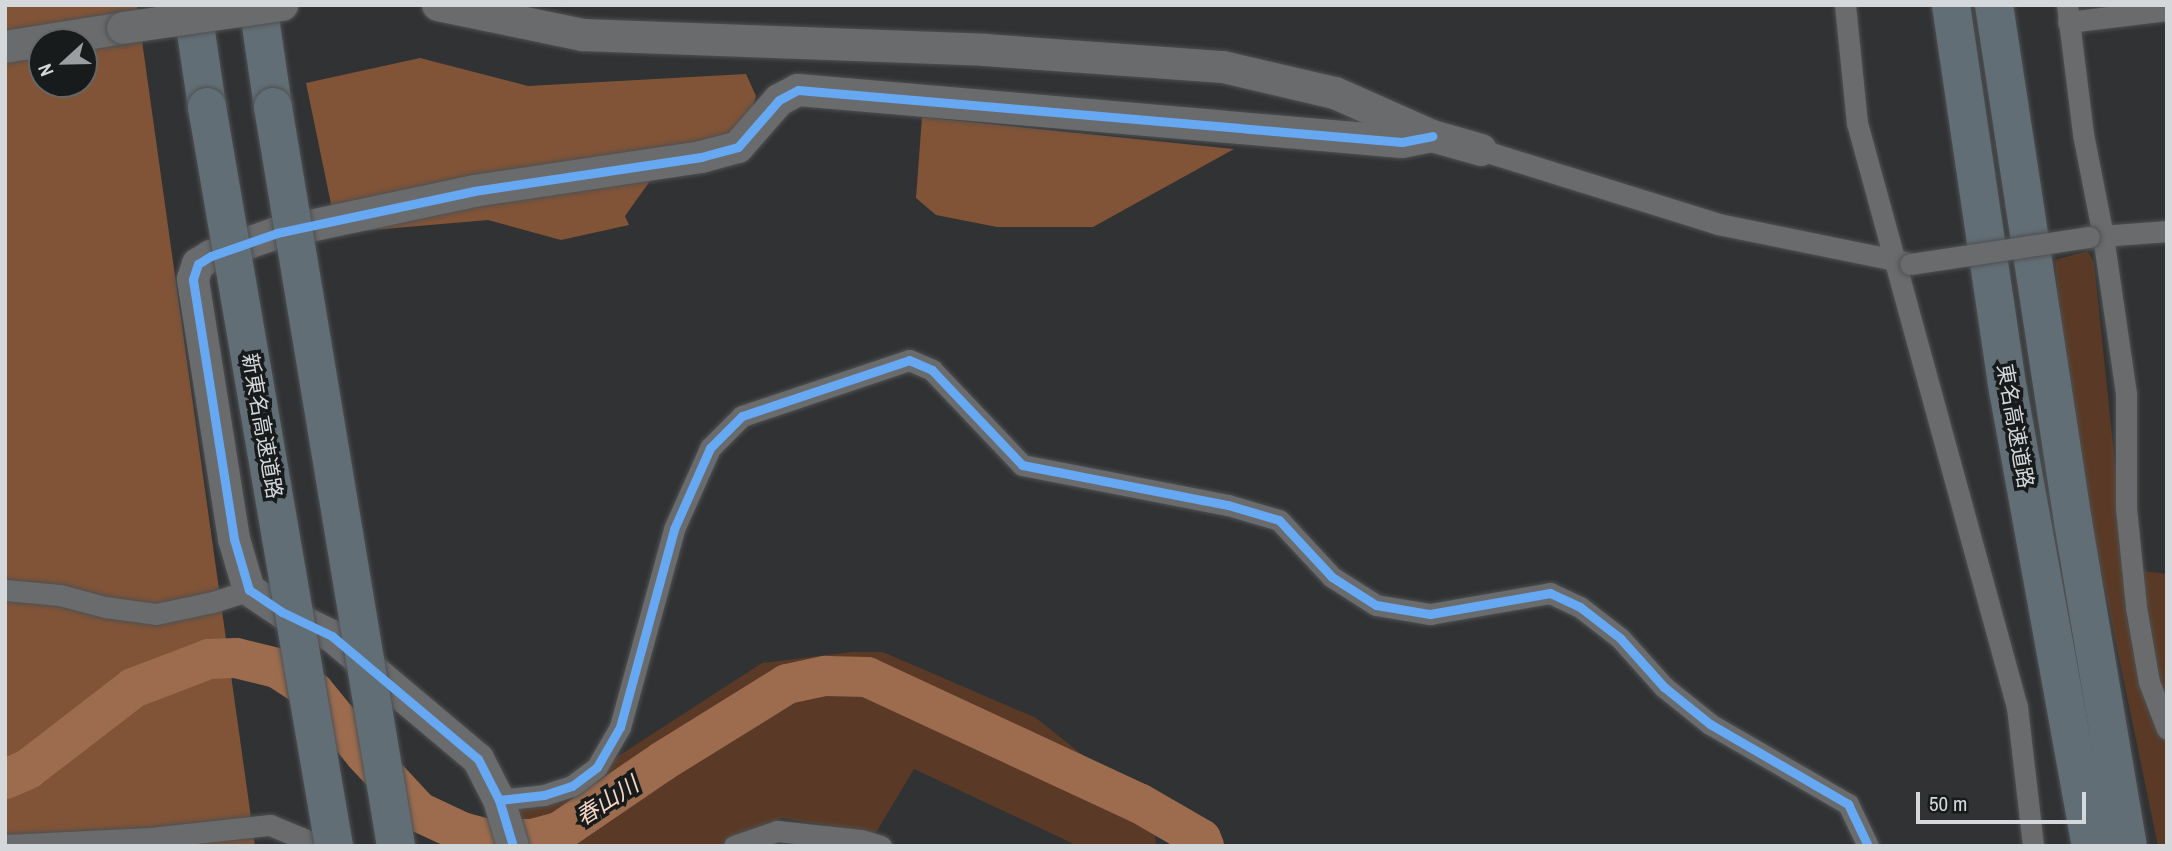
<!DOCTYPE html>
<html>
<head>
<meta charset="utf-8">
<style>
	body { margin:0 }
	#map { position:relative; width:2172px; height:851px; overflow:hidden; background:#303234; font-family:"Archivo Narrow","Noto Sans JP",sans-serif }
	div>[style] { position:absolute }
	.green>* { inset:0; background:#5a3a26 }
	.forest>* { inset:0; background:#815438 }
	.river>* { height:40px; margin:-20px; padding:0 20px; transform-origin:20px; border-radius:20px; background:#9d6c4e }
	.roads { filter:drop-shadow(0 0 2px #4e5051) drop-shadow(0 0 2px #4e5051) }
	.street>* { height:21px; margin:-10.5px; padding:0 10.5px; transform-origin:10.5px; border-radius:10.5px; background:#696b6d }
	.secondary>* { height:32px; margin:-16px; padding:0 16px; transform-origin:16px; border-radius:16px; background:#696b6d }
	.highway>* { height:38px; margin:-19px; padding:0 19px; transform-origin:19px; border-radius:19px; background:#626e75 }
	.bridges { filter:drop-shadow(0 0 2px #4e5051) drop-shadow(0 0 2px #4e5051) }
	.street-bridge>* { height:21px; margin:-10.5px; padding:0 10.5px; transform-origin:10.5px; border-radius:10.5px; background:#696b6d }
	.secondary-bridge>* { height:32px; margin:-16px; padding:0 16px; transform-origin:16px; border-radius:16px; background:#696b6d }
	.highway-bridge>* { height:38px; margin:-19px; padding:0 19px; transform-origin:19px; border-radius:19px; background:#626e75 }
	.cycleway>* { height:9px; margin:-4.5px; padding:0 4.5px; transform-origin:4.5px; border-radius:4.5px; background:#66a8f1 }
	span { translate:-50% -50%; white-space:nowrap; text-align:center; line-height:1.15; -webkit-text-stroke:7px #181b1c; paint-order:stroke }
	.street-label { font-size:21px; color:#d5d8da }
	.water-label { font-size:23px; color:#f7d6c3; font-style:italic }
	.frame { position:absolute; inset:0; border:7px solid #d5d8da; pointer-events:none }
	.north { position:absolute; left:28px; top:28px; width:70px; height:70px; box-sizing:border-box; background:#181b1c; border:2px solid #646768; border-radius:50%; rotate:248deg; font-size:19px; font-weight:700; line-height:28px; text-align:center; color:#d5d8da }
	.north::after { content:''; display:block; margin:auto; width:24px; height:32px; background:#9b9ea0; clip-path:polygon(50% 0,100% 100%,50% 72%,0 100%) }
	.scale { position:absolute; left:1916px; top:792px; width:170px; height:32px; box-sizing:border-box; border:4px solid #d5d8da; border-top:0; padding-left:9px; font-size:21px; line-height:24px; white-space:nowrap; color:#d5d8da; -webkit-text-stroke:5px #181b1c; paint-order:stroke }
</style>
</head>
<body>
<div id="map">
	<div class="green">
		<div style="clip-path:polygon(2088px 251px,2094px 263px,2126px 569px,2167px 574px,2167px 846px,2158px 846px,2070px 421px,2055px 260px)"></div>
		<div style="clip-path:polygon(852px 652px,883px 652px,1036px 718px,1153px 811px,1156px 846px,1071px 846px,1072px 843px,914px 769px,875px 834px,782px 818px,719px 846px,517px 846px,501px 809px,572px 786px,762px 663px)"></div>
	</div>
	<div class="forest">
		<div style="clip-path:polygon(evenodd,5px 5px,137px 5px,255px 846px,5px 846px,5px 5px,42px 42px,84px 42px,84px 84px,42px 84px,42px 42px)"></div>
		<div style="clip-path:polygon(420px 58px,528px 86px,746px 74px,756px 96px,743px 142px,650px 181px,625px 216px,629px 225px,561px 240px,488px 220px,337px 233px,306px 83px)"></div>
		<div style="clip-path:polygon(922px 117px,1234px 149px,1093px 227px,997px 227px,936px 215px,916px 198px)"></div>
	</div>
	<div class="river">
		<div style="left:5px;top:779px;width:25px;rotate:-23deg"></div>
		<div style="left:28px;top:769px;width:133px;rotate:-37.6deg"></div>
		<div style="left:133px;top:688px;width:81px;rotate:-20.9deg"></div>
		<div style="left:209px;top:659px;width:27px;rotate:-2deg"></div>
		<div style="left:236px;top:658px;width:42px;rotate:13.7deg"></div>
		<div style="left:277px;top:668px;width:44px;rotate:33deg"></div>
		<div style="left:314px;top:692px;width:80px;rotate:50.6deg"></div>
		<div style="left:365px;top:754px;width:79px;rotate:47deg"></div>
		<div style="left:419px;top:812px;width:47px;rotate:24.9deg"></div>
		<div style="left:462px;top:832px;width:31px;rotate:15deg"></div>
		<div style="left:492px;top:840px;width:40px;rotate:-1.4deg"></div>
		<div style="left:532px;top:839px;width:28px;rotate:-15deg"></div>
		<div style="left:559px;top:832px;width:126px;rotate:-34.3deg"></div>
		<div style="left:663px;top:761px;width:146px;rotate:-31.8deg"></div>
		<div style="left:787px;top:684px;width:40px;rotate:-12deg"></div>
		<div style="left:826px;top:676px;width:41px;rotate:1.4deg"></div>
		<div style="left:867px;top:677px;width:300px;rotate:24.9deg"></div>
		<div style="left:1139px;top:803px;width:72px;rotate:30.1deg"></div>
		<div style="left:1201px;top:839px;width:8px;rotate:67deg"></div>
	</div>
	<div class="roads">
		<div class="street">
			<div style="left:1845px;top:5px;width:119px;rotate:84.2deg"></div>
			<div style="left:1857px;top:123px;width:606px;rotate:74.68deg"></div>
			<div style="left:2017px;top:707px;width:140px;rotate:83.4deg"></div>
			<div style="left:2067px;top:5px;width:130px;rotate:82.9deg"></div>
			<div style="left:2083px;top:134px;width:104px;rotate:78.9deg"></div>
			<div style="left:2103px;top:236px;width:159px;rotate:81.7deg"></div>
			<div style="left:2126px;top:393px;width:115px;rotate:90deg"></div>
			<div style="left:2126px;top:508px;width:100px;rotate:84.2deg"></div>
			<div style="left:2136px;top:607px;width:76px;rotate:80.2deg"></div>
			<div style="left:2149px;top:682px;width:50px;rotate:69deg"></div>
			<div style="left:2068px;top:22px;width:100px;rotate:-6.9deg"></div>
			<div style="left:1481px;top:150px;width:248px;rotate:17.3deg"></div>
			<div style="left:1718px;top:224px;width:191px;rotate:11.5deg"></div>
			<div style="left:2089px;top:237px;width:78px;rotate:-4.4deg"></div>
			<div style="left:5px;top:590px;width:55px;rotate:5.2deg"></div>
			<div style="left:60px;top:595px;width:47px;rotate:14.9deg"></div>
			<div style="left:105px;top:607px;width:51px;rotate:7.8deg"></div>
			<div style="left:156px;top:614px;width:58px;rotate:-11.9deg"></div>
			<div style="left:213px;top:602px;width:38px;rotate:-18deg"></div>
			<div style="left:499px;top:800px;width:45px;rotate:-6.3deg"></div>
			<div style="left:544px;top:795px;width:29px;rotate:-18deg"></div>
			<div style="left:572px;top:786px;width:31px;rotate:-37deg"></div>
			<div style="left:597px;top:767px;width:46px;rotate:-60.1deg"></div>
			<div style="left:620px;top:727px;width:205px;rotate:-74.7deg"></div>
			<div style="left:674px;top:529px;width:89px;rotate:-66deg"></div>
			<div style="left:710px;top:448px;width:45px;rotate:-45deg"></div>
			<div style="left:742px;top:416px;width:176px;rotate:-18.5deg"></div>
			<div style="left:909px;top:360px;width:25px;rotate:23deg"></div>
			<div style="left:932px;top:370px;width:131px;rotate:46.5deg"></div>
			<div style="left:1022px;top:465px;width:210px;rotate:11deg"></div>
			<div style="left:1228px;top:505px;width:53px;rotate:16.4deg"></div>
			<div style="left:1279px;top:520px;width:78px;rotate:47.1deg"></div>
			<div style="left:1332px;top:577px;width:52px;rotate:32.5deg"></div>
			<div style="left:1376px;top:605px;width:55px;rotate:9.5deg"></div>
			<div style="left:1430px;top:614px;width:122px;rotate:-9.9deg"></div>
			<div style="left:1550px;top:593px;width:33px;rotate:25deg"></div>
			<div style="left:1580px;top:607px;width:51px;rotate:37.8deg"></div>
			<div style="left:1620px;top:638px;width:66px;rotate:48.1deg"></div>
			<div style="left:1664px;top:687px;width:59px;rotate:38.8deg"></div>
			<div style="left:1710px;top:724px;width:160px;rotate:30.1deg"></div>
			<div style="left:1848px;top:804px;width:47px;rotate:64.5deg"></div>
			<div style="left:5px;top:845px;width:145px;rotate:-2.8deg"></div>
			<div style="left:150px;top:838px;width:121px;rotate:-6.2deg"></div>
			<div style="left:270px;top:825px;width:55px;rotate:22.4deg"></div>
			<div style="left:734px;top:846px;width:46px;rotate:-19.2deg"></div>
			<div style="left:777px;top:831px;width:84px;rotate:6.1deg"></div>
			<div style="left:861px;top:840px;width:21px;rotate:17deg"></div>
		</div>
		<div class="secondary">
			<div style="left:438px;top:5px;width:148px;rotate:11.7deg"></div>
			<div style="left:583px;top:35px;width:402px;rotate:2.1deg"></div>
			<div style="left:985px;top:50px;width:239px;rotate:4.1deg"></div>
			<div style="left:1223px;top:67px;width:115px;rotate:13.1deg"></div>
			<div style="left:1335px;top:93px;width:106px;rotate:23.9deg"></div>
			<div style="left:1432px;top:136px;width:51px;rotate:15.9deg"></div>
			<div style="left:5px;top:47px;width:120px;rotate:-9.1deg"></div>
			<div style="left:513px;top:846px;width:48px;rotate:-106.9deg"></div>
			<div style="left:499px;top:800px;width:46px;rotate:-117.1deg"></div>
			<div style="left:478px;top:759px;width:191px;rotate:-139.9deg"></div>
			<div style="left:332px;top:636px;width:55px;rotate:-154.4deg"></div>
			<div style="left:282px;top:612px;width:40px;rotate:-146deg"></div>
			<div style="left:249px;top:590px;width:53px;rotate:-106.4deg"></div>
			<div style="left:234px;top:539px;width:263px;rotate:-99deg"></div>
			<div style="left:193px;top:279px;width:16px;rotate:-72deg"></div>
			<div style="left:198px;top:264px;width:15px;rotate:-32deg"></div>
			<div style="left:211px;top:256px;width:70px;rotate:-19.2deg"></div>
			<div style="left:277px;top:233px;width:201px;rotate:-12deg"></div>
			<div style="left:474px;top:191px;width:230px;rotate:-8.5deg"></div>
			<div style="left:701px;top:157px;width:38px;rotate:-15deg"></div>
			<div style="left:738px;top:147px;width:62px;rotate:-48.9deg"></div>
			<div style="left:779px;top:100px;width:21px;rotate:-28deg"></div>
			<div style="left:798px;top:90px;width:606px;rotate:4.92deg"></div>
			<div style="left:1402px;top:142px;width:31px;rotate:-11deg"></div>
		</div>
		<div class="highway">
			<div style="left:192px;top:5px;width:103px;rotate:81.6deg"></div>
			<div style="left:258px;top:5px;width:103px;rotate:81.6deg"></div>
			<div style="left:1951px;top:5px;width:389px;rotate:81.6deg"></div>
			<div style="left:2008px;top:390px;width:463px;rotate:79.7deg"></div>
			<div style="left:1994px;top:5px;width:523px;rotate:81.31deg"></div>
			<div style="left:2073px;top:522px;width:329px;rotate:80.4deg"></div>
		</div>
	</div>
	<div class="bridges">
		<div class="street-bridge">
			<div style="left:1910px;top:264px;width:181px;rotate:-8.6deg"></div>
		</div>
		<div class="secondary-bridge">
			<div style="left:123px;top:28px;width:161px;rotate:-8.2deg"></div>
		</div>
		<div class="highway-bridge">
			<div style="left:207px;top:107px;width:750px;rotate:80.25deg"></div>
			<div style="left:273px;top:107px;width:749px;rotate:80.55deg"></div>
		</div>
	</div>
	<div class="cycleway">
		<div style="left:499px;top:800px;width:45px;rotate:-6.3deg"></div>
		<div style="left:544px;top:795px;width:29px;rotate:-18deg"></div>
		<div style="left:572px;top:786px;width:31px;rotate:-37deg"></div>
		<div style="left:597px;top:767px;width:46px;rotate:-60.1deg"></div>
		<div style="left:620px;top:727px;width:205px;rotate:-74.7deg"></div>
		<div style="left:674px;top:529px;width:89px;rotate:-66deg"></div>
		<div style="left:710px;top:448px;width:45px;rotate:-45deg"></div>
		<div style="left:742px;top:416px;width:176px;rotate:-18.5deg"></div>
		<div style="left:909px;top:360px;width:25px;rotate:23deg"></div>
		<div style="left:932px;top:370px;width:131px;rotate:46.5deg"></div>
		<div style="left:1022px;top:465px;width:210px;rotate:11deg"></div>
		<div style="left:1228px;top:505px;width:53px;rotate:16.4deg"></div>
		<div style="left:1279px;top:520px;width:78px;rotate:47.1deg"></div>
		<div style="left:1332px;top:577px;width:52px;rotate:32.5deg"></div>
		<div style="left:1376px;top:605px;width:55px;rotate:9.5deg"></div>
		<div style="left:1430px;top:614px;width:122px;rotate:-9.9deg"></div>
		<div style="left:1550px;top:593px;width:33px;rotate:25deg"></div>
		<div style="left:1580px;top:607px;width:51px;rotate:37.8deg"></div>
		<div style="left:1620px;top:638px;width:66px;rotate:48.1deg"></div>
		<div style="left:1664px;top:687px;width:59px;rotate:38.8deg"></div>
		<div style="left:1710px;top:724px;width:160px;rotate:30.1deg"></div>
		<div style="left:1848px;top:804px;width:47px;rotate:64.5deg"></div>
		<div style="left:513px;top:846px;width:48px;rotate:-106.9deg"></div>
		<div style="left:499px;top:800px;width:46px;rotate:-117.1deg"></div>
		<div style="left:478px;top:759px;width:191px;rotate:-139.9deg"></div>
		<div style="left:332px;top:636px;width:55px;rotate:-154.4deg"></div>
		<div style="left:282px;top:612px;width:40px;rotate:-146deg"></div>
		<div style="left:249px;top:590px;width:53px;rotate:-106.4deg"></div>
		<div style="left:234px;top:539px;width:263px;rotate:-99deg"></div>
		<div style="left:193px;top:279px;width:16px;rotate:-72deg"></div>
		<div style="left:198px;top:264px;width:15px;rotate:-32deg"></div>
		<div style="left:211px;top:256px;width:70px;rotate:-19.2deg"></div>
		<div style="left:277px;top:233px;width:201px;rotate:-12deg"></div>
		<div style="left:474px;top:191px;width:230px;rotate:-8.5deg"></div>
		<div style="left:701px;top:157px;width:38px;rotate:-15deg"></div>
		<div style="left:738px;top:147px;width:62px;rotate:-48.9deg"></div>
		<div style="left:779px;top:100px;width:21px;rotate:-28deg"></div>
		<div style="left:798px;top:90px;width:606px;rotate:4.92deg"></div>
		<div style="left:1402px;top:142px;width:31px;rotate:-11deg"></div>
	</div>
	<div class="street-label">
		<span style="left:262px;top:426px;rotate:80deg">新東名高速道路</span>
		<span style="left:2015px;top:426px;rotate:80deg">東名高速道路</span>
	</div>
	<div class="water-label">
		<span style="left:607px;top:801px;rotate:-33deg">春山川</span>
	</div>
	<div class="frame"></div>
	<div class="north">N</div>
	<div class="scale">50 m</div>
</div>
</body>
</html>
